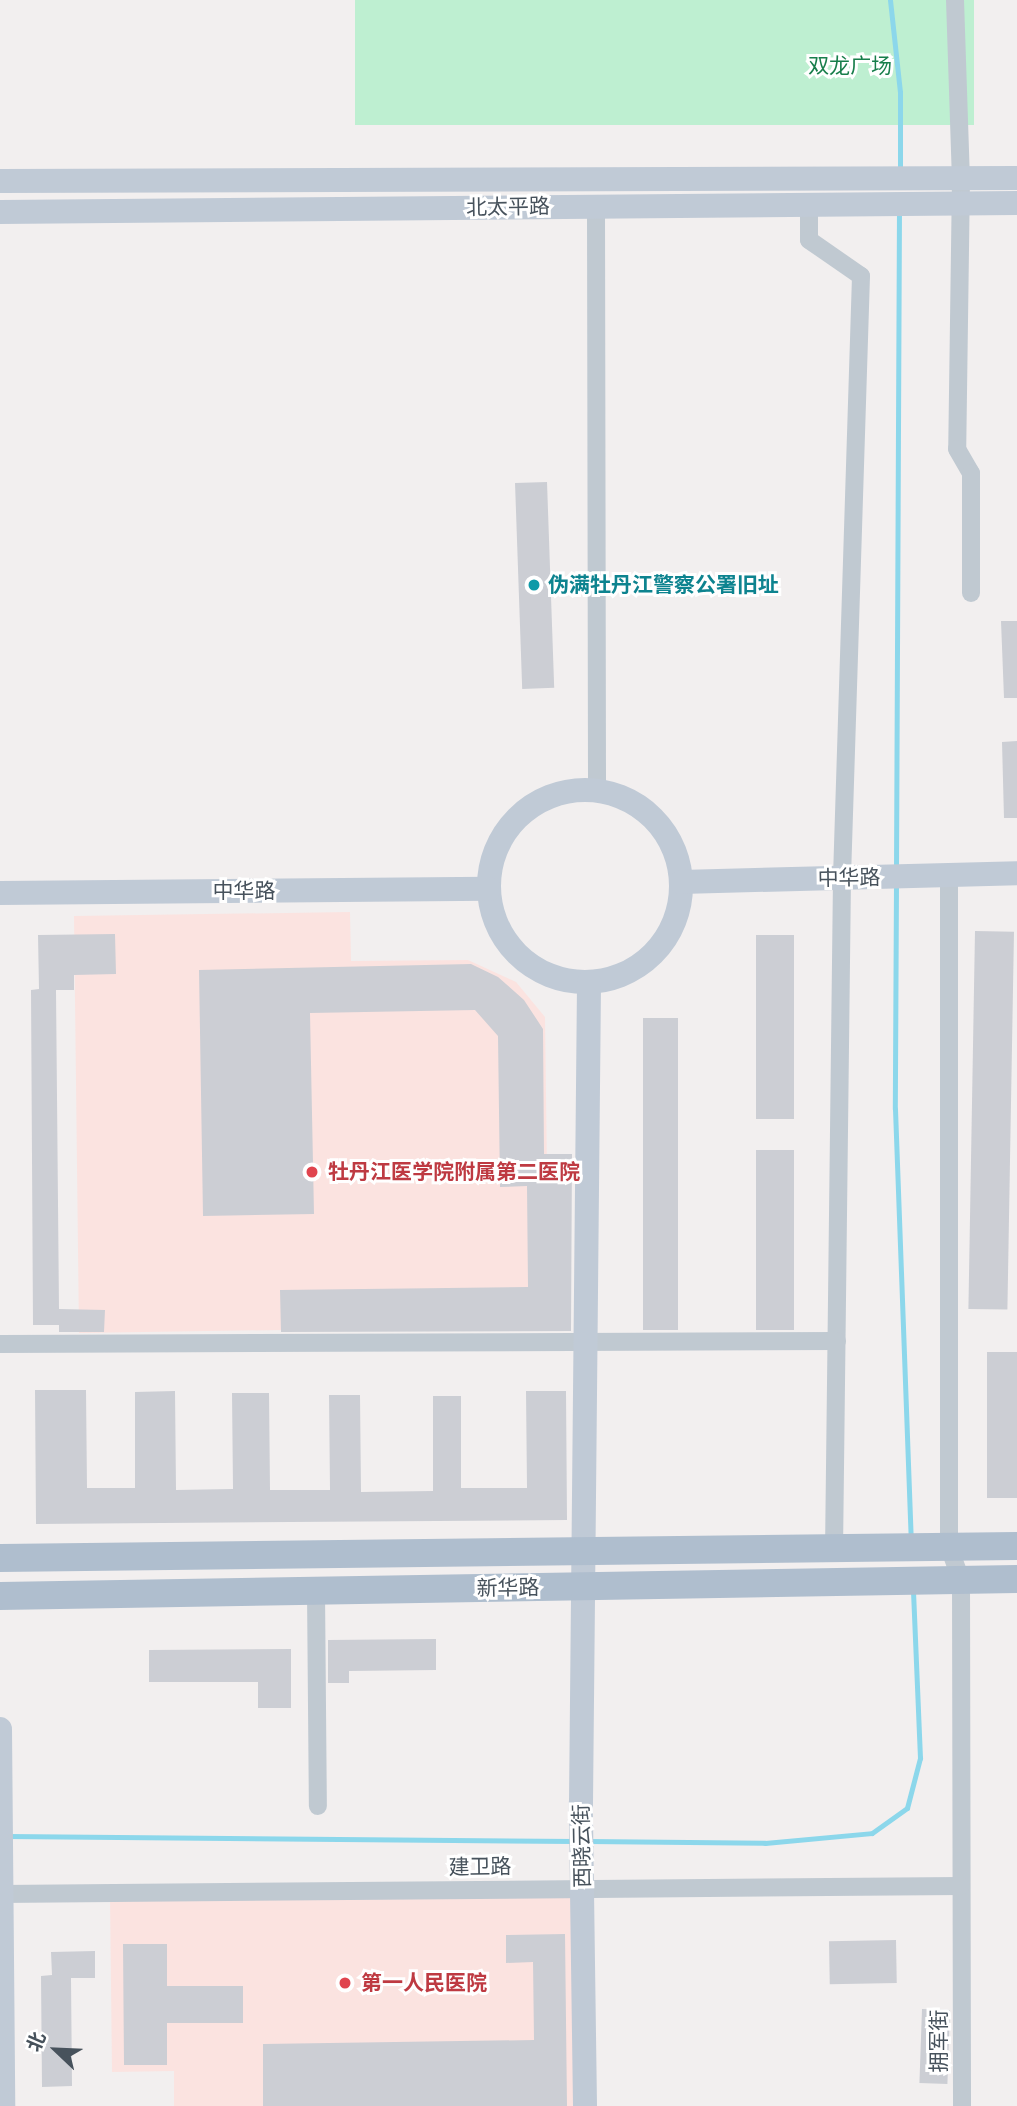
<!DOCTYPE html>
<html>
<head>
<meta charset="utf-8">
<style>
	body { margin:0 }
	#map { position:relative; width:1017px; height:2106px; overflow:hidden; background:#f2efef; font-family:Helvetica,"Noto Sans SC",sans-serif }
	div>[style] { position:absolute }
	.medical>* { inset:0; background:#fbe3e0 }
	.green>* { inset:0; background:#beefd1; transform-origin:0 0 }
	.stream>* { height:5px; margin:-2.5px; padding:0 2.5px; transform-origin:2.5px; border-radius:2.5px; background:#8cd7eb }
	.building>* { inset:0; background:#ccced4; transform-origin:0 0 }
	.street>* { height:18px; margin:-9px; padding:0 9px; transform-origin:9px; border-radius:9px; background:#c0c9d1 }
	.secondary>* { height:24px; margin:-12px; padding:0 12px; transform-origin:12px; border-radius:12px; background:#c0cad6 }
	.secondary>.ring { margin:-12px; padding:0; box-sizing:content-box; background:none; border:24px solid #c0cad6; border-radius:50% }
	.primary>* { height:28px; margin:-14px; padding:0 14px; transform-origin:14px; border-radius:14px; background:#afbece }
	.dots>* { width:19px; height:19px; translate:-50% -50%; box-sizing:border-box; border:4px solid #fff; border-radius:50% }
	span { translate:-50% -50%; white-space:nowrap; text-align:center; line-height:1.15; -webkit-text-stroke:6px #fff; paint-order:stroke }
	.park-label { font-size:21px; color:#187e4b }
	.street-label { font-size:21px; color:#47525c }
	.culture-label { font-size:21px; color:#0d838f; font-weight:700 }
	.left { translate:0 -50%; text-align:left }
	.health-label { font-size:21px; color:#be3a42; font-weight:700 }
	.north { position:absolute; left:21px; top:2015px; width:70px; height:70px; -webkit-text-stroke:5px #fff; paint-order:stroke; rotate:293deg; font-size:19px; font-weight:700; line-height:28px; text-align:center; color:#47525c }
	.north::after { content:''; display:block; margin:auto; width:24px; height:32px; background:#47525c; clip-path:polygon(50% 0,100% 100%,50% 72%,0 100%) }
</style>
</head>
<body>
<div id="map">
	<div class="medical">
		<div style="clip-path:polygon(350px 912px,351px 961px,468px 960px,516px 982px,545px 1017px,549px 1326px,79px 1333px,74px 916px)"></div>
		<div style="clip-path:polygon(579px 1890px,581px 2106px,174px 2106px,174px 2071px,112px 2072px,110px 1896px)"></div>
	</div>
	<div class="green">
		<div style="left:355px;top:0;width:619px;height:125px"></div>
	</div>
	<div class="stream">
		<div style="left:890px;top:0;width:93px;rotate:83.8deg"></div>
		<div style="left:900px;top:92px;width:78px;rotate:90deg"></div>
		<div style="left:896px;top:870px;width:658px;rotate:-89.74deg"></div>
		<div style="left:896px;top:884px;width:225px;rotate:90.3deg"></div>
		<div style="left:895px;top:1109px;width:430px;rotate:87.9deg"></div>
		<div style="left:7px;top:1836px;width:567px;rotate:0.51deg"></div>
		<div style="left:588px;top:1841px;width:177px;rotate:0.6deg"></div>
		<div style="left:765px;top:1843px;width:107px;rotate:-5.3deg"></div>
		<div style="left:872px;top:1833px;width:43px;rotate:-35.5deg"></div>
		<div style="left:907px;top:1808px;width:52px;rotate:-75.4deg"></div>
		<div style="left:920px;top:1758px;width:168px;rotate:-92.4deg"></div>
	</div>
	<div class="building">
		<div style="left:547px;top:482px;width:206px;height:32px;rotate:88deg"></div>
		<div style="clip-path:polygon(1001px 621px,1017px 621px,1017px 698px,1004px 698px)"></div>
		<div style="clip-path:polygon(1017px 741px,1017px 818px,1004px 818px,1002px 742px)"></div>
		<div style="left:975px;top:931px;width:39px;height:378px;rotate:1deg"></div>
		<div style="clip-path:polygon(115px 934px,116px 974px,74px 975px,74px 990px,56px 990px,59px 1309px,105px 1310px,104px 1332px,59px 1332px,59px 1325px,33px 1325px,31px 990px,39px 989px,38px 935px)"></div>
		<div style="left:756px;top:935px;width:38px;height:184px"></div>
		<div style="clip-path:polygon(471px 964px,498px 977px,524px 1000px,543px 1029px,544px 1154px,572px 1154px,571px 1331px,281px 1332px,280px 1290px,528px 1287px,527px 1186px,500px 1187px,498px 1036px,475px 1010px,310px 1013px,314px 1214px,203px 1216px,199px 970px)"></div>
		<div style="left:678px;top:1018px;width:312px;height:35px;rotate:90deg"></div>
		<div style="left:756px;top:1150px;width:38px;height:180px"></div>
		<div style="left:987px;top:1352px;width:30px;height:146px"></div>
		<div style="clip-path:polygon(35px 1390px,86px 1390px,87px 1488px,135px 1488px,135px 1392px,175px 1391px,176px 1490px,233px 1489px,232px 1393px,269px 1393px,270px 1490px,330px 1490px,329px 1395px,360px 1395px,361px 1492px,433px 1491px,433px 1396px,461px 1396px,461px 1488px,527px 1488px,526px 1391px,566px 1391px,567px 1520px,36px 1524px)"></div>
		<div style="clip-path:polygon(436px 1639px,436px 1670px,349px 1671px,349px 1683px,328px 1683px,328px 1640px)"></div>
		<div style="clip-path:polygon(291px 1649px,291px 1708px,258px 1708px,258px 1682px,149px 1682px,149px 1650px)"></div>
		<div style="clip-path:polygon(565px 1934px,567px 2106px,263px 2106px,263px 2044px,534px 2040px,533px 1962px,506px 1963px,506px 1935px)"></div>
		<div style="left:896px;top:1940px;width:43px;height:67px;rotate:89deg"></div>
		<div style="clip-path:polygon(123px 1944px,167px 1944px,167px 1986px,243px 1986px,243px 2023px,167px 2023px,167px 2065px,124px 2065px)"></div>
		<div style="clip-path:polygon(95px 1951px,95px 1978px,71px 1978px,72px 2086px,42px 2087px,41px 1976px,52px 1975px,51px 1952px)"></div>
		<div style="left:922px;top:2009px;width:28px;height:74px;rotate:2deg"></div>
	</div>
	<div class="street">
		<div style="left:955px;top:0;width:178px;rotate:88.1deg"></div>
		<div style="left:961px;top:178px;width:271px;rotate:90.8deg"></div>
		<div style="left:957px;top:449px;width:28px;rotate:60deg"></div>
		<div style="left:971px;top:473px;width:120px;rotate:90deg"></div>
		<div style="left:809px;top:205px;width:35px;rotate:90deg"></div>
		<div style="left:809px;top:240px;width:63px;rotate:34.7deg"></div>
		<div style="left:861px;top:276px;width:602px;rotate:91.81deg"></div>
		<div style="left:842px;top:878px;width:670px;rotate:90.68deg"></div>
		<div style="left:596px;top:206px;width:585px;rotate:89.9deg"></div>
		<div style="left:949px;top:875px;width:672px;rotate:90deg"></div>
		<div style="left:949px;top:1547px;width:35px;rotate:70deg"></div>
		<div style="left:961px;top:1580px;width:526px;rotate:89.89deg"></div>
		<div style="left:0;top:1344px;width:837px;rotate:-0.21deg"></div>
		<div style="left:316px;top:1591px;width:215px;rotate:89.5deg"></div>
		<div style="left:0;top:1894px;width:961px;rotate:-0.48deg"></div>
	</div>
	<div class="secondary">
		<div style="left:0;top:181px;width:1017px;rotate:-0.17deg"></div>
		<div style="left:0;top:212px;width:1017px;rotate:-0.51deg"></div>
		<div class="ring" style="left:489px;top:790px;width:168px;height:168px"></div>
		<div style="left:681px;top:882px;width:336px;rotate:-1.5deg"></div>
		<div style="left:0;top:893px;width:489px;rotate:-0.5deg"></div>
		<div style="left:0;top:1729px;width:377px;rotate:89.5deg"></div>
		<div style="left:585px;top:2106px;width:303px;rotate:-90.8deg"></div>
		<div style="left:581px;top:1803px;width:821px;rotate:-89.44deg"></div>
	</div>
	<div class="primary">
		<div style="left:0;top:1558px;width:1017px;rotate:-0.68deg"></div>
		<div style="left:0;top:1596px;width:1017px;rotate:-0.96deg"></div>
	</div>
	<div class="dots">
		<div style="left:534px;top:585px;background:#0f9aa8"></div>
		<div style="left:312px;top:1172px;background:#e0444e"></div>
		<div style="left:345px;top:1983px;background:#e0444e"></div>
	</div>
	<div class="park-label">
		<span style="left:850px;top:66px">双龙广场</span>
	</div>
	<div class="street-label">
		<span style="left:508px;top:207px;rotate:-1deg">北太平路</span>
		<span style="left:849px;top:878px;rotate:-1deg">中华路</span>
		<span style="left:244px;top:891px">中华路</span>
		<span style="left:508px;top:1588px;rotate:-1deg">新华路</span>
		<span style="left:582px;top:1846px;rotate:-91deg">西晓云街</span>
		<span style="left:480px;top:1867px;rotate:-1deg">建卫路</span>
		<span style="left:939px;top:2041px;rotate:-90deg">拥军街</span>
	</div>
	<div class="culture-label">
		<span class="left" style="left:548px;top:585px">伪满牡丹江警察公署旧址</span>
	</div>
	<div class="health-label">
		<span class="left" style="left:328px;top:1172px">牡丹江医学院附属第二医院</span>
		<span class="left" style="left:361px;top:1983px">第一人民医院</span>
	</div>
	<div class="north">北</div>
</div>
</body>
</html>
